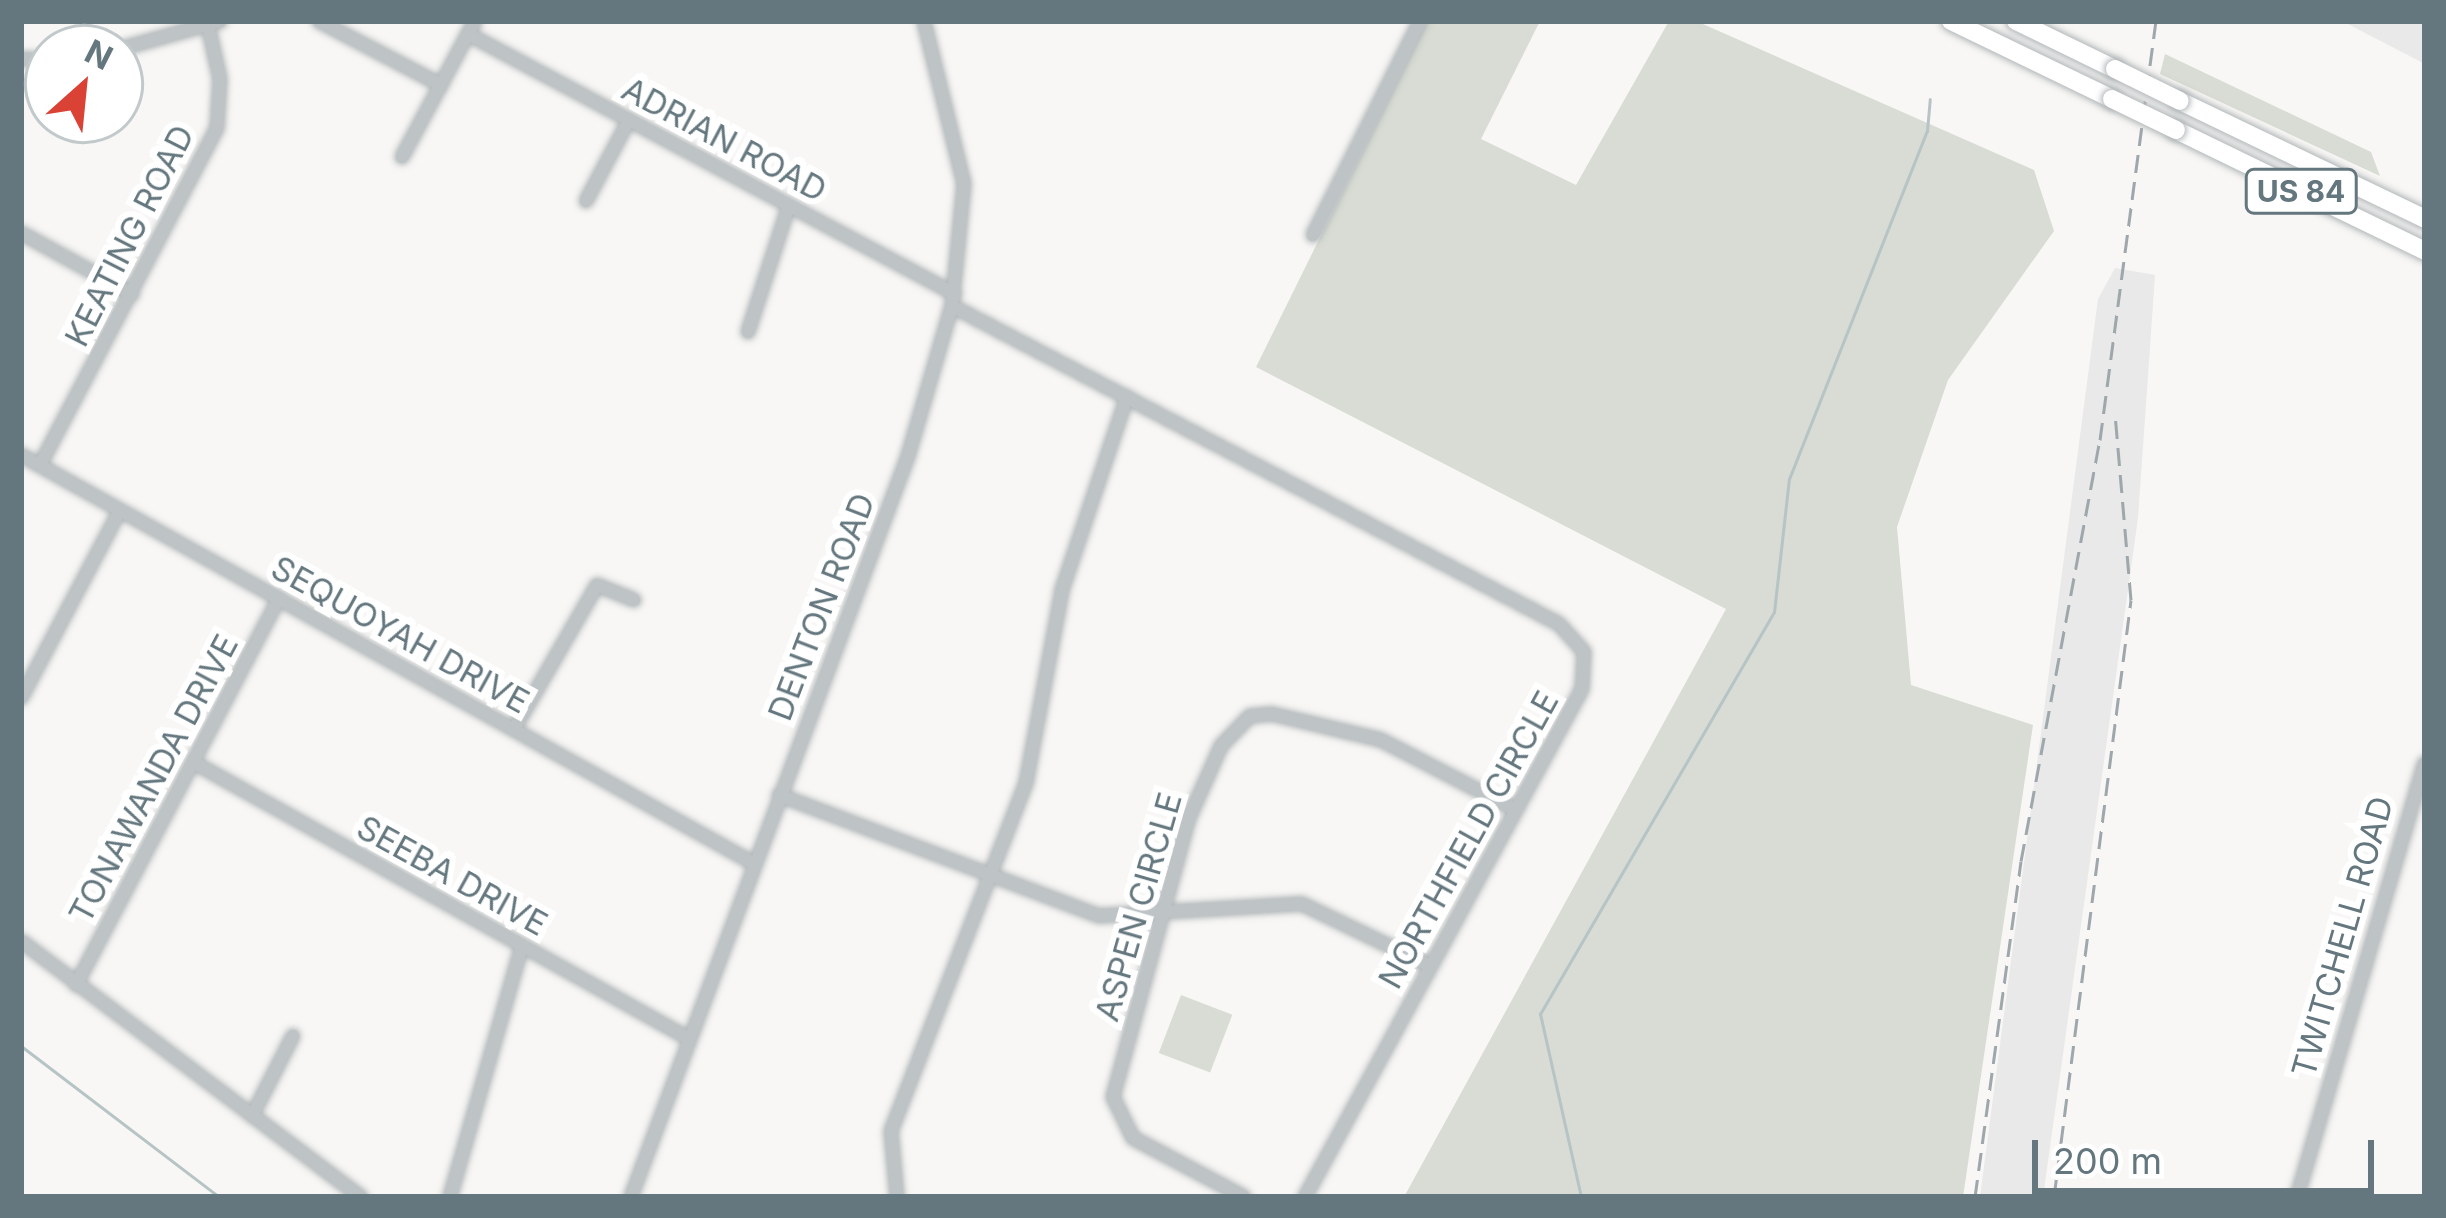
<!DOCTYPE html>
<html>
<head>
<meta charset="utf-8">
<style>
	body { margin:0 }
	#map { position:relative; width:2446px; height:1218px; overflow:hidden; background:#f8f7f5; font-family:Inter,sans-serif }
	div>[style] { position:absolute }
	.built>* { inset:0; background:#e8e9e8 }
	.green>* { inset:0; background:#d8dcd4; transform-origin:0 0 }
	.stream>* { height:3px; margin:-1.5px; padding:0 1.5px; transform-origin:1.5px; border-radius:1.5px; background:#b6c4c6 }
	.roads { filter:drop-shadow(0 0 3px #b2b7b9) drop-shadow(0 0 3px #b2b7b9) }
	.minor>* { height:12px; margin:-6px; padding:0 6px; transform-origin:6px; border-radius:6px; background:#bec4c6 }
	.highway>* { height:18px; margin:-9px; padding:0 9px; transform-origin:9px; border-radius:9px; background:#fff }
	.rail>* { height:3px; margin-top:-1.5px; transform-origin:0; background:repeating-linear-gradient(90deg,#9ea7ab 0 18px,transparent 0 27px) }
	.bridges { filter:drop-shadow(0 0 3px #b2b7b9) drop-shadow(0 0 3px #b2b7b9) }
	.highway-bridge>* { height:18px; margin:-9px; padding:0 9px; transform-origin:9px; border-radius:9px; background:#fff }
	span { translate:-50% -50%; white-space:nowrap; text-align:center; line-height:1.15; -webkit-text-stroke:12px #fff; paint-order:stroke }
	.shield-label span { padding:3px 9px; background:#fff; border:3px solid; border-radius:9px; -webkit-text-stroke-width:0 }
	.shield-label { font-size:30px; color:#64777e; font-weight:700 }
	.street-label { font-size:33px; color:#64777e }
	.frame { position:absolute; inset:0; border:24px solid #64777e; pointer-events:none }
	.north { position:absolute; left:24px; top:24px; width:120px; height:120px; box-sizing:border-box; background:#fff; border:3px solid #c1c9cb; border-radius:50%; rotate:27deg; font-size:33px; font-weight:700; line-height:48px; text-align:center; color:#64777e }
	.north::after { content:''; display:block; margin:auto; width:42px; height:54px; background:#d94234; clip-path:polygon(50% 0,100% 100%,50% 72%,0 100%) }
	.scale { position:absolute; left:2032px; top:1140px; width:342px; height:54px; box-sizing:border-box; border:6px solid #64777e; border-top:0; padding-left:15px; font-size:36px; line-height:42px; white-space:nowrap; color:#64777e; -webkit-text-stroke:9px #fff; paint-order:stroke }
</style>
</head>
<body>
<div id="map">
	<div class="built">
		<div style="clip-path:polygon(2342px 21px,2425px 21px,2425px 64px)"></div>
		<div style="clip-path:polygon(2115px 268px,2155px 275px,2138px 518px,2043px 1197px,1980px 1197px,2098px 299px)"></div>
	</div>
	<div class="green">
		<div style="clip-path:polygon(1427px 21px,1540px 21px,1481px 139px,1576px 185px,1669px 21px,1696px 21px,2034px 170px,2054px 231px,1948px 380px,1897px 527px,1911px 685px,2033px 725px,1963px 1197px,1404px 1197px,1726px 609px,1256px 367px)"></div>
		<div style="clip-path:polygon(2165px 54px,2371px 152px,2380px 176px,2160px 74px)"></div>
		<div style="left:1181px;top:995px;width:55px;height:62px;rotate:21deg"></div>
	</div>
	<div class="stream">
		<div style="left:21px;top:1046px;width:249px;rotate:37.3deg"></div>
		<div style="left:1581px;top:1197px;width:188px;rotate:-102.6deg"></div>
		<div style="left:1540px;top:1014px;width:465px;rotate:-59.8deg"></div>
		<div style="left:1774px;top:612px;width:134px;rotate:-83.6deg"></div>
		<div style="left:1789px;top:479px;width:374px;rotate:-68.4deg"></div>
		<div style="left:1927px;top:131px;width:32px;rotate:-85deg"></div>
	</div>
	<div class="roads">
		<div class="minor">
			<div style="left:319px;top:21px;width:138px;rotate:27.7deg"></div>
			<div style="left:468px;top:34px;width:552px;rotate:28.1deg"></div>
			<div style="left:120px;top:49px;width:104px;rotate:-15.6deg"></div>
			<div style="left:21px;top:59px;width:27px;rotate:2deg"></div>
			<div style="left:402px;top:157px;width:154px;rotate:-61.8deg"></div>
			<div style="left:586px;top:201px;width:92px;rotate:-62deg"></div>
			<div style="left:21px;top:233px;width:127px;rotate:28.8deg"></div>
			<div style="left:1313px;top:235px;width:239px;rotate:-63.4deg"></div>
			<div style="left:952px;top:306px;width:685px;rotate:27.65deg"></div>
			<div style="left:1559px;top:624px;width:38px;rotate:48deg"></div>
			<div style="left:1584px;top:652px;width:37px;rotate:93deg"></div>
			<div style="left:1582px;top:689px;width:579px;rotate:118.6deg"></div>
			<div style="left:748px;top:332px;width:133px;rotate:-72.1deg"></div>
			<div style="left:21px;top:455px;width:838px;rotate:29.13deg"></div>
			<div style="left:40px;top:465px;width:381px;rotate:-62.3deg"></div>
			<div style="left:217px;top:128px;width:49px;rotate:-86.5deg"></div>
			<div style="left:220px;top:79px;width:59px;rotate:-102.6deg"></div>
			<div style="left:21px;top:698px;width:212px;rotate:-62.2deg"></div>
			<div style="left:514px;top:729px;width:166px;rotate:-60deg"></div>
			<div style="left:597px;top:585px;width:40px;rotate:22deg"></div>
			<div style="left:193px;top:762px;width:565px;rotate:29.15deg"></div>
			<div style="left:779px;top:795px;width:342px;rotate:20.7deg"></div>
			<div style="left:1099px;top:916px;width:203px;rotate:-3.4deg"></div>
			<div style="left:1302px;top:904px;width:143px;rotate:25.7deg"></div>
			<div style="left:21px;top:941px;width:426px;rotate:37deg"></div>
			<div style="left:76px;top:985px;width:437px;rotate:-62.3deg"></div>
			<div style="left:252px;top:1116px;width:90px;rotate:-62.9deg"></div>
			<div style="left:450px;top:1197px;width:261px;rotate:-74deg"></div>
			<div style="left:631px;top:1197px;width:791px;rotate:-69.5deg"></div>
			<div style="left:908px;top:456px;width:156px;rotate:-73.7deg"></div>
			<div style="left:952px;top:306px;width:123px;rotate:-84.4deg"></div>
			<div style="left:964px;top:184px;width:168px;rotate:-103.8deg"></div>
			<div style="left:897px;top:1197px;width:66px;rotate:-95.2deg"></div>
			<div style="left:891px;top:1131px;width:373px;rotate:-68.8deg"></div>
			<div style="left:1026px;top:783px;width:196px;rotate:-79.4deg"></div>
			<div style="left:1062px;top:590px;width:204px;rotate:-71.4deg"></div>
			<div style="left:1244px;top:1197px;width:126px;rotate:-152deg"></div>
			<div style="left:1133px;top:1138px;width:46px;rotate:-116deg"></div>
			<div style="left:1113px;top:1097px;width:289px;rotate:-74.8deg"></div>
			<div style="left:1189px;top:818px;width:79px;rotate:-66deg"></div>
			<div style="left:1221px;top:746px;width:42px;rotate:-46deg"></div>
			<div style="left:1250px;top:716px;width:22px;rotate:-5deg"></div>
			<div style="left:1272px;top:714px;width:112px;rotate:13.4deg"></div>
			<div style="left:1381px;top:740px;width:152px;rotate:27.4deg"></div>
			<div style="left:2297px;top:1197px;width:452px;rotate:-73.6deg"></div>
		</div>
		<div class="highway">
			<div style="left:1951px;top:21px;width:179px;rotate:25.8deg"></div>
			<div style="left:2016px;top:21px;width:110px;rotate:25.9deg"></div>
			<div style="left:2180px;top:101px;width:272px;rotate:25.7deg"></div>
			<div style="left:2176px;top:130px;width:277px;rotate:25.9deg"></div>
		</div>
	</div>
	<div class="rail">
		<div style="left:1975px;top:1197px;width:339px;rotate:-82.2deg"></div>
		<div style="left:2021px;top:861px;width:428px;rotate:-79.4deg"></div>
		<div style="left:2100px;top:440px;width:423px;rotate:-82.4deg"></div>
		<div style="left:2054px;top:1197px;width:602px;rotate:-82.65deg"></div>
		<div style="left:2131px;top:600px;width:186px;rotate:-94.9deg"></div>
	</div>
	<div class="bridges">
		<div class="highway-bridge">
			<div style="left:2115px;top:69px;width:72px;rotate:26.2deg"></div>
			<div style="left:2112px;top:99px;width:71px;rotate:25.8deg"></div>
		</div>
	</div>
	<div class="shield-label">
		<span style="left:2301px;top:191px">US 84</span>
	</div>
	<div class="street-label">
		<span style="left:724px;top:140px;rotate:28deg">ADRIAN ROAD</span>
		<span style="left:130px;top:236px;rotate:-63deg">KEATING ROAD</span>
		<span style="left:822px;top:607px;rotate:-69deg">DENTON ROAD</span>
		<span style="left:400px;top:635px;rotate:29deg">SEQUOYAH DRIVE</span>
		<span style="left:154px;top:779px;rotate:-62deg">TONAWANDA DRIVE</span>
		<span style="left:1469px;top:840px;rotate:-61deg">NORTHFIELD CIRCLE</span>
		<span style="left:452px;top:876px;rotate:29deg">SEEBA DRIVE</span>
		<span style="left:1139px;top:907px;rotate:-74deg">ASPEN CIRCLE</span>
		<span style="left:2343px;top:937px;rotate:-74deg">TWITCHELL ROAD</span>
	</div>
	<div class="frame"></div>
	<div class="north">N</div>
	<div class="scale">200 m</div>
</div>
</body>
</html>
